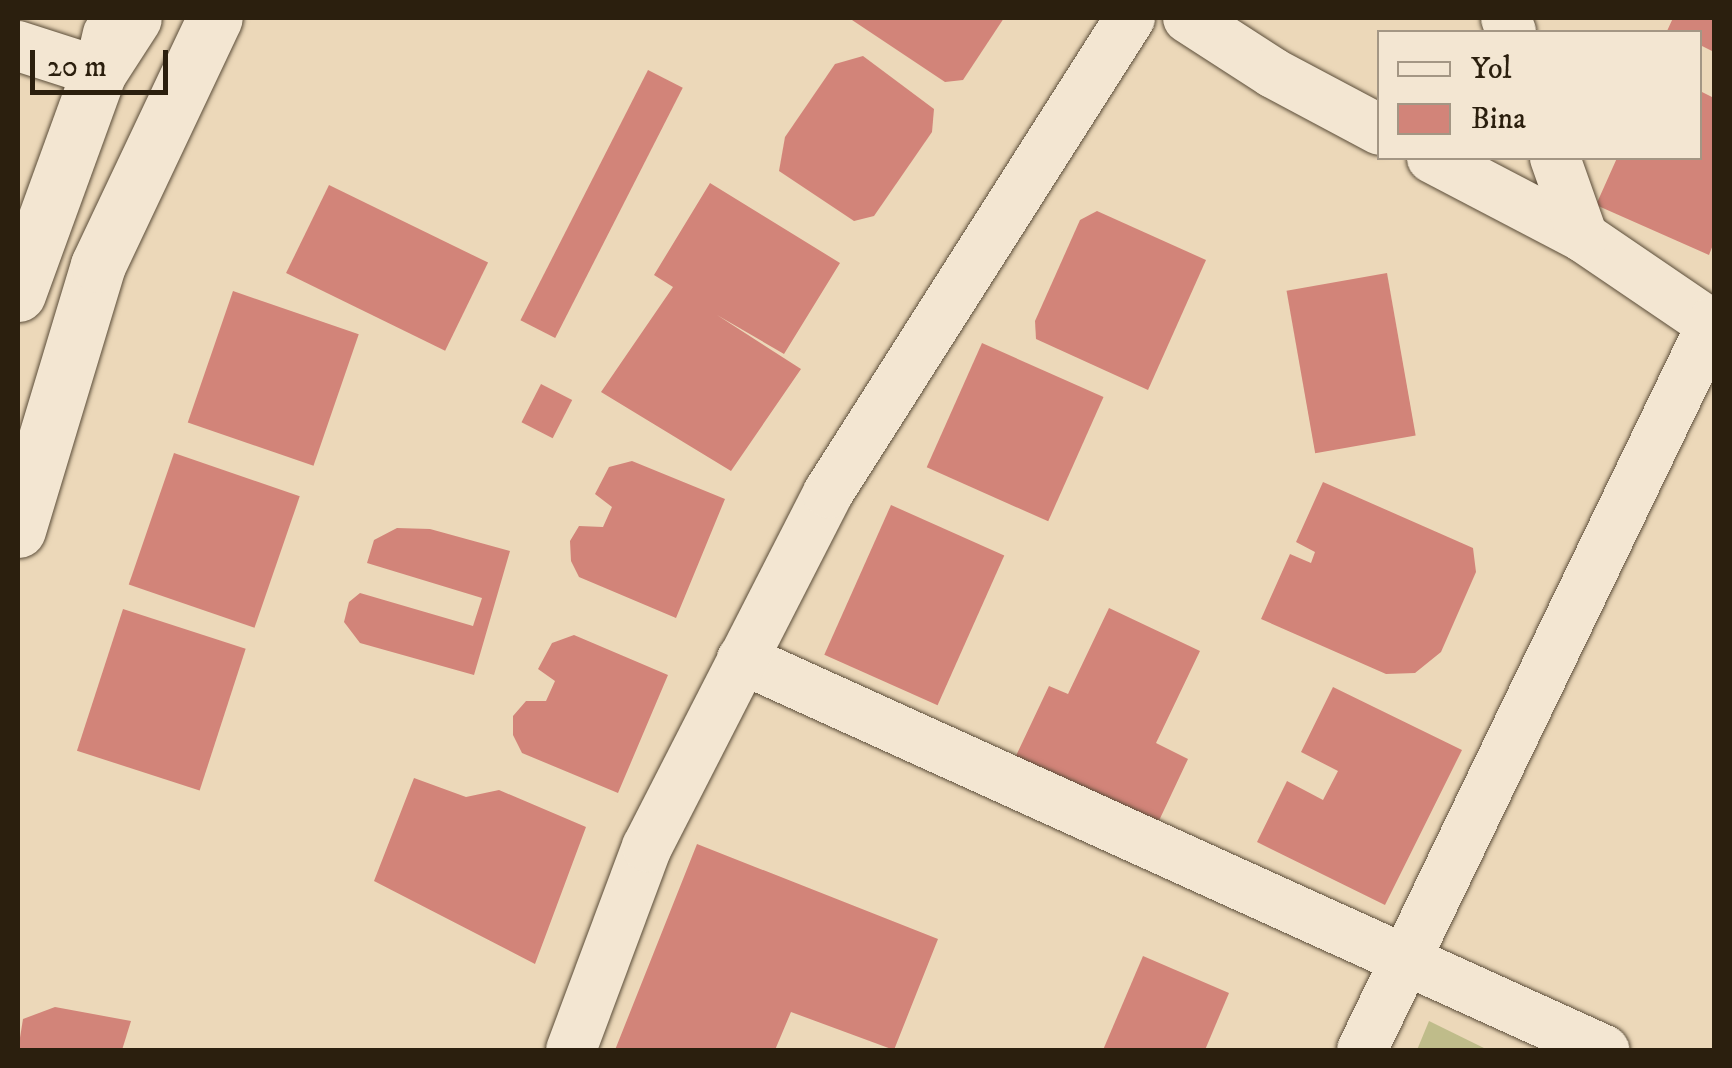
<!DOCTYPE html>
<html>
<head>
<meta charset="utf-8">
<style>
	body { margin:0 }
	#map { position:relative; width:1732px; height:1068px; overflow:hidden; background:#ecd8b9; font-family:"IM FELL DW Pica",serif }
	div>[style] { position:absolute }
	.green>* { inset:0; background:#bfbc8a }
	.building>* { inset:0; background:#d28479; transform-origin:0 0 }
	.roads { filter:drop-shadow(0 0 2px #5b4d39) drop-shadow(0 0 2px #5b4d39) }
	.street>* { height:50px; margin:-25px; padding:0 25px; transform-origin:25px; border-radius:25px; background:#f3e6d2 }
	.secondary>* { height:55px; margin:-27.5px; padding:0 27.5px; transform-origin:27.5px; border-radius:27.5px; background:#f3e6d2 }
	span { translate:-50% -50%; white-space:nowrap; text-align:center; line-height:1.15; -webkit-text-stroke:9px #f3e6d2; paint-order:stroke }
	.frame { position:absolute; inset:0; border:20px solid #2b1f0e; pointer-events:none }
	.legend { position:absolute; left:1377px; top:30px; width:325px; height:130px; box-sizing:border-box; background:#f3e6d2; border:2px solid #a39684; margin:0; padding:12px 18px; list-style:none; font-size:30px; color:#2b1f0e }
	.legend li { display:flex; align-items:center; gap:20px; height:50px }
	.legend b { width:50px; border:2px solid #a39684 }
	.scale { position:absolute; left:30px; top:50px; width:138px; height:45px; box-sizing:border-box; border:5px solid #2b1f0e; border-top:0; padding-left:12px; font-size:30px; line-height:35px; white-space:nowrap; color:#2b1f0e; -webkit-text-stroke:8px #f3e6d2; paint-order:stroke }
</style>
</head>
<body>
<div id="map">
	<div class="green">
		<div style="clip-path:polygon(1429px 1021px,1488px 1050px,1417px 1050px)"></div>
	</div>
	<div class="building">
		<div style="clip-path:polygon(849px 18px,1004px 18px,963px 80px,945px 82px)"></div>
		<div style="clip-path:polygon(1673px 18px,1714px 18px,1714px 52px,1700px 45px,1700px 32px,1667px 31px)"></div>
		<div style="clip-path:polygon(863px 56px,934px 109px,932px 132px,874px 216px,854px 221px,779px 171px,785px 137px,835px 64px)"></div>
		<div style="left:648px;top:70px;width:39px;height:281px;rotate:27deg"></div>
		<div style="clip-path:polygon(1700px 91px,1714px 98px,1714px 242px,1709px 255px,1596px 205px,1617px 158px,1700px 158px)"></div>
		<div style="clip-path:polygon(710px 183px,840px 263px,784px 354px,717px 315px,801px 369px,731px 471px,601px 392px,673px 287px,654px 275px)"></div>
		<div style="left:329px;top:185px;width:177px;height:98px;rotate:26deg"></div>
		<div style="clip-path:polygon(1097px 211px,1206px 260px,1148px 390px,1036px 339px,1035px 321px,1080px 220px)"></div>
		<div style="left:1387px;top:273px;width:165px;height:102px;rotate:80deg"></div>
		<div style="left:233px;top:291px;width:133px;height:139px;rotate:19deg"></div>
		<div style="left:982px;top:343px;width:133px;height:136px;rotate:24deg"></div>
		<div style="left:541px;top:384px;width:35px;height:43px;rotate:27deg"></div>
		<div style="left:174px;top:453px;width:133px;height:139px;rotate:19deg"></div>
		<div style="clip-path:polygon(632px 461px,725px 499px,676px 618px,579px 577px,571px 561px,570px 541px,579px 526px,603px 527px,612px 507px,595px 494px,609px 467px)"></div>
		<div style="clip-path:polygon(1323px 482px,1473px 548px,1476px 572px,1441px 652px,1415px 673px,1386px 674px,1261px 619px,1290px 554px,1311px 563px,1315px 552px,1296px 542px)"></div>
		<div style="left:891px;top:505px;width:124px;height:164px;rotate:24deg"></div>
		<div style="clip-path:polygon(397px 528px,430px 529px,510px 551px,474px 675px,360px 643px,344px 622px,349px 602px,360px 593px,473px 626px,482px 598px,367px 563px,374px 540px)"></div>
		<div style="clip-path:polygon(1109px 608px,1200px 651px,1156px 743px,1188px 759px,1156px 827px,1014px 760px,1049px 686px,1068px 694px)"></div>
		<div style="left:123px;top:609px;width:129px;height:149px;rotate:18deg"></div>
		<div style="clip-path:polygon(574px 635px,668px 675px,618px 793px,522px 753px,513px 735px,513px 716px,526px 701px,546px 701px,555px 681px,538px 669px,552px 643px)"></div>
		<div style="clip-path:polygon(1333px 687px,1462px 750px,1385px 905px,1257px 842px,1287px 781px,1323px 800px,1338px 771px,1301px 752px)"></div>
		<div style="clip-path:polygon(414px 778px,466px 797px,499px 790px,586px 827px,535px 964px,374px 881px)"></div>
		<div style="clip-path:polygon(697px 844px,938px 939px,894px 1050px,791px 1012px,775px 1050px,615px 1050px)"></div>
		<div style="clip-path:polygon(1143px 956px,1229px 993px,1205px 1050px,1103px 1050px)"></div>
		<div style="clip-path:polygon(55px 1007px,131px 1021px,122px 1050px,18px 1050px,23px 1019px)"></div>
	</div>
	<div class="roads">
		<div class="street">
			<div style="left:1188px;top:18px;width:101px;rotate:32.9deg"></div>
			<div style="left:1273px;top:73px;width:121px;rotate:28deg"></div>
			<div style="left:1506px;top:18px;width:15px;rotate:70deg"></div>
			<div style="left:18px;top:46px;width:85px;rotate:17.8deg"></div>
			<div style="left:99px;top:72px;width:39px;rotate:-77deg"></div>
			<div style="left:1432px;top:158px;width:170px;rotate:27.6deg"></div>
			<div style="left:1583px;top:237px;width:158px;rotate:34.2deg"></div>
			<div style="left:1555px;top:158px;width:84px;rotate:70.5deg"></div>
			<div style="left:742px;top:659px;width:947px;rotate:24.4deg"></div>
			<div style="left:571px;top:1050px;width:217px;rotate:-69.5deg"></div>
			<div style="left:647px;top:847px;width:398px;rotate:-62.9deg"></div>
			<div style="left:828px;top:493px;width:563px;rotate:-57.55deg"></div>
			<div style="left:1362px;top:1050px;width:810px;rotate:-64.26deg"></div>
		</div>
		<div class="secondary">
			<div style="left:18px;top:294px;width:236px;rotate:-70deg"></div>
			<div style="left:99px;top:72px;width:64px;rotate:-57.1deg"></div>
			<div style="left:18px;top:530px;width:277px;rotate:-73.2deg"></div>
			<div style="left:98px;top:265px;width:273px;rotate:-64.7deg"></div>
		</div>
	</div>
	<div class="frame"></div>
	<ul class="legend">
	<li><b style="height:12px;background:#f3e6d2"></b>Yol</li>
	<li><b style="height:28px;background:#d28479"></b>Bina</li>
	</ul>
	<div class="scale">20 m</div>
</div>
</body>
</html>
